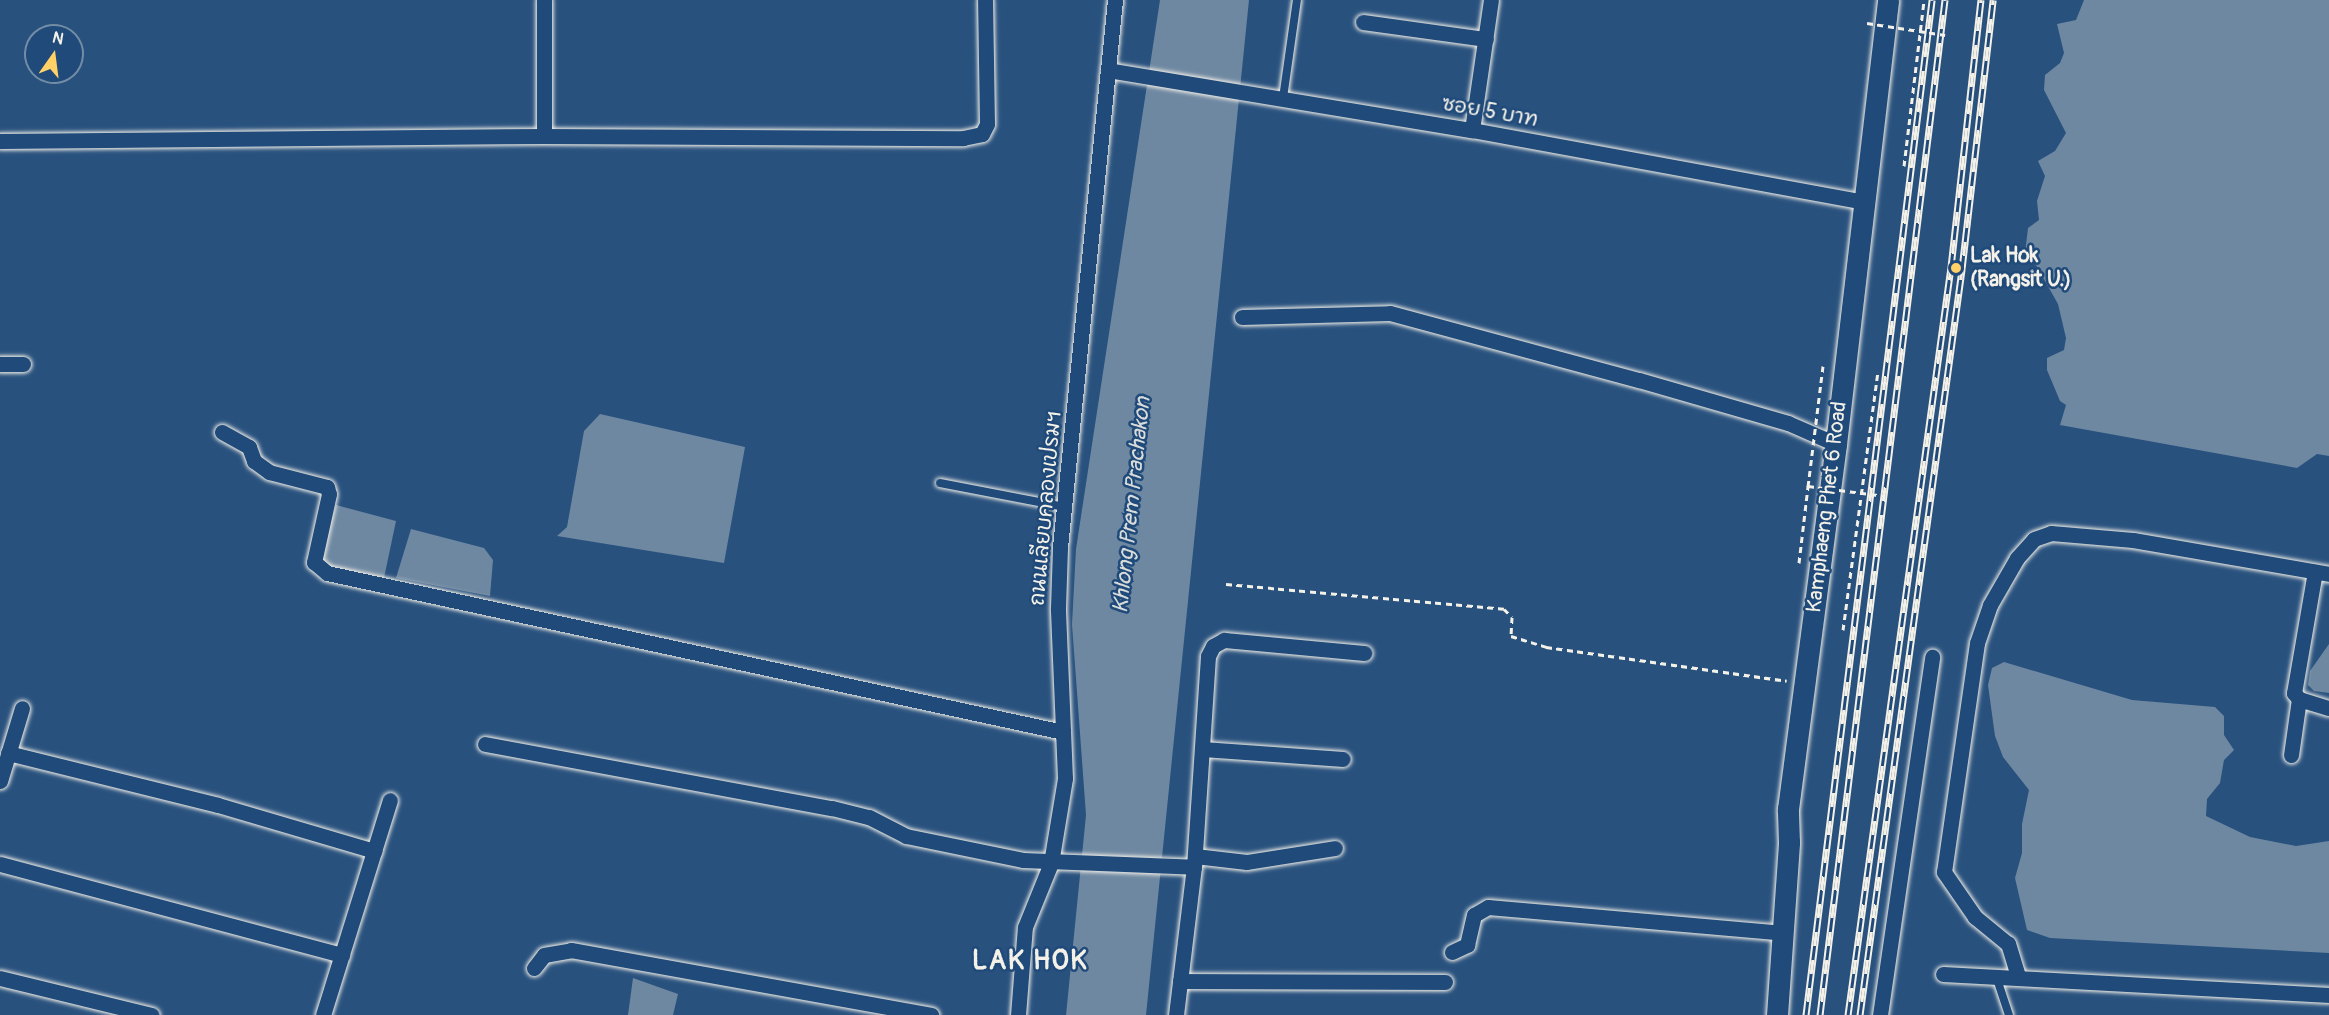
<!DOCTYPE html>
<html>
<head>
<meta charset="utf-8">
<style>
	body { margin:0 }
	#map { position:relative; width:2329px; height:1015px; overflow:hidden; background:#28517e; font-family:Pangolin,"Playpen Sans Thai",sans-serif }
	div>[style] { position:absolute }
	.water>* { inset:0; background:#6e88a2 }
	.path>* { height:3px; margin-top:-1.5px; transform-origin:0; background:repeating-linear-gradient(90deg,#f4f1e8 0 6px,transparent 0 10.5px) }
	.roads { filter:drop-shadow(0 0 2px #f4f1e8) drop-shadow(0 0 2px #f4f1e8) }
	.lane>* { height:8px; margin:-4px; padding:0 4px; transform-origin:4px; border-radius:4px; background:#1f4a7a }
	.street>* { height:15px; margin:-7.5px; padding:0 7.5px; transform-origin:7.5px; border-radius:7.5px; background:#1f4a7a }
	.secondary>* { height:21px; margin:-10.5px; padding:0 10.5px; transform-origin:10.5px; border-radius:10.5px; background:#1f4a7a }
	.rail>* { height:7px; margin-top:-3.5px; transform-origin:0; background:repeating-linear-gradient(90deg,#1f4a7a 0 14px,#f4f1e8 0 28px); box-sizing:border-box; border-block:2px solid #f4f1e8 }
	.path-bridge>* { height:3px; margin-top:-1.5px; transform-origin:0; background:repeating-linear-gradient(90deg,#f4f1e8 0 6px,transparent 0 10.5px) }
	.dots>* { width:16px; height:16px; translate:-50% -50%; box-sizing:border-box; border:3px solid #1f4a7a; border-radius:50% }
	span { translate:-50% -50%; white-space:nowrap; text-align:center; line-height:1.15; -webkit-text-stroke:5px #1f4a7a; paint-order:stroke }
	.street-label { font-size:21px; color:#f4f1e8 }
	.poi-label { font-size:21px; color:#f4f1e8; font-weight:700 }
	.left { translate:0 -50%; text-align:left }
	.water-label { font-size:22px; color:#d9dcda; font-style:italic }
	.district-label { font-size:27px; color:#f4f1e8; font-weight:700; letter-spacing:1.5px }
	.north { position:absolute; left:24px; top:24px; width:60px; height:60px; box-sizing:border-box; background:#1f4a7a; border:2px solid #748da6; border-radius:50%; rotate:14deg; font-size:16px; font-weight:700; line-height:24px; text-align:center; color:#f4f1e8 }
	.north::after { content:''; display:block; margin:auto; width:21px; height:27px; background:#ffd166; clip-path:polygon(50% 0,100% 100%,50% 72%,0 100%) }
</style>
</head>
<body>
<div id="map">
	<div class="water">
		<div style="clip-path:polygon(1160px 0,1249px 0,1146px 1015px,1066px 1015px,1086px 815px,1072px 624px,1076px 549px)"></div>
		<div style="clip-path:polygon(2084px 0,2329px 0,2329px 456px,2317px 454px,2297px 468px,2060px 425px,2066px 405px,2060px 401px,2047px 370px,2047px 358px,2064px 350px,2066px 338px,2058px 304px,2036px 265px,2025px 253px,2028px 228px,2039px 220px,2037px 201px,2045px 176px,2038px 161px,2055px 151px,2066px 133px,2044px 90px,2045px 75px,2060px 63px,2064px 53px,2057px 24px,2076px 20px)"></div>
		<div style="clip-path:polygon(600px 414px,745px 447px,724px 563px,557px 536px,567px 527px,584px 431px)"></div>
		<div style="clip-path:polygon(336px 505px,396px 521px,384px 578px,331px 567px,321px 557px)"></div>
		<div style="clip-path:polygon(411px 529px,484px 548px,493px 560px,490px 596px,396px 578px)"></div>
		<div style="clip-path:polygon(2329px 644px,2329px 693px,2314px 691px,2308px 685px,2310px 671px)"></div>
		<div style="clip-path:polygon(2004px 662px,2132px 700px,2215px 707px,2224px 716px,2224px 735px,2234px 750px,2224px 760px,2220px 783px,2207px 799px,2206px 816px,2250px 837px,2296px 846px,2329px 841px,2329px 953px,2050px 938px,2027px 930px,2015px 878px,2022px 853px,2022px 824px,2029px 790px,2003px 757px,1995px 736px,1988px 685px,1992px 668px)"></div>
		<div style="clip-path:polygon(633px 978px,678px 994px,673px 1015px,628px 1015px)"></div>
	</div>
	<div class="path">
		<div style="left:1904px;top:166px;width:167px;rotate:-83.1deg"></div>
		<div style="left:1799px;top:563px;width:78px;rotate:-83.3deg"></div>
		<div style="left:1226px;top:584px;width:279px;rotate:5.1deg"></div>
		<div style="left:1504px;top:609px;width:11px;rotate:45deg"></div>
		<div style="left:1512px;top:617px;width:19px;rotate:93deg"></div>
		<div style="left:1511px;top:636px;width:37px;rotate:17deg"></div>
		<div style="left:1546px;top:647px;width:243px;rotate:8deg"></div>
		<div style="left:1843px;top:630px;width:260px;rotate:-82.3deg"></div>
	</div>
	<div class="roads">
		<div class="lane">
			<div style="left:1283px;top:98px;width:99px;rotate:-81.9deg"></div>
			<div style="left:940px;top:483px;width:127px;rotate:10.9deg"></div>
			<div style="left:1996px;top:976px;width:41px;rotate:71.6deg"></div>
		</div>
		<div class="street">
			<div style="left:544px;top:0;width:136px;rotate:90deg"></div>
			<div style="left:1363px;top:22px;width:124px;rotate:7.9deg"></div>
			<div style="left:1108px;top:70px;width:369px;rotate:9.4deg"></div>
			<div style="left:1472px;top:130px;width:398px;rotate:10.4deg"></div>
			<div style="left:1472px;top:130px;width:131px;rotate:-81.7deg"></div>
			<div style="left:0;top:141px;width:544px;rotate:-0.53deg"></div>
			<div style="left:544px;top:136px;width:419px;rotate:0.3deg"></div>
			<div style="left:963px;top:138px;width:19px;rotate:-12deg"></div>
			<div style="left:982px;top:134px;width:11px;rotate:-63deg"></div>
			<div style="left:987px;top:124px;width:124px;rotate:-90.9deg"></div>
			<div style="left:1242px;top:317px;width:148px;rotate:-1.5deg"></div>
			<div style="left:1390px;top:313px;width:258px;rotate:15.1deg"></div>
			<div style="left:1639px;top:380px;width:155px;rotate:16.1deg"></div>
			<div style="left:1788px;top:423px;width:52px;rotate:23.6deg"></div>
			<div style="left:0;top:364px;width:23px"></div>
			<div style="left:222px;top:432px;width:31px;rotate:29deg"></div>
			<div style="left:249px;top:447px;width:15px;rotate:70deg"></div>
			<div style="left:254px;top:461px;width:19px;rotate:36deg"></div>
			<div style="left:269px;top:472px;width:60px;rotate:14.5deg"></div>
			<div style="left:327px;top:487px;width:7px;rotate:74deg"></div>
			<div style="left:329px;top:494px;width:70px;rotate:102.4deg"></div>
			<div style="left:314px;top:562px;width:17px;rotate:40deg"></div>
			<div style="left:327px;top:573px;width:753px;rotate:12.19deg"></div>
			<div style="left:2299px;top:699px;width:31px;rotate:17deg"></div>
			<div style="left:485px;top:744px;width:353px;rotate:10.5deg"></div>
			<div style="left:832px;top:808px;width:38px;rotate:14deg"></div>
			<div style="left:869px;top:817px;width:42px;rotate:27.2deg"></div>
			<div style="left:906px;top:836px;width:119px;rotate:11.6deg"></div>
			<div style="left:1023px;top:860px;width:171px;rotate:2.3deg"></div>
			<div style="left:1194px;top:867px;width:211px;rotate:-86.2deg"></div>
			<div style="left:1208px;top:656px;width:11px;rotate:-63deg"></div>
			<div style="left:1213px;top:646px;width:13px;rotate:-29deg"></div>
			<div style="left:1224px;top:640px;width:141px;rotate:5.3deg"></div>
			<div style="left:1203px;top:749px;width:140px;rotate:4.1deg"></div>
			<div style="left:8px;top:753px;width:216px;rotate:13.9deg"></div>
			<div style="left:218px;top:805px;width:163px;rotate:16.4deg"></div>
			<div style="left:2291px;top:755px;width:57px;rotate:-81.9deg"></div>
			<div style="left:2299px;top:699px;width:8px;rotate:-130deg"></div>
			<div style="left:2294px;top:693px;width:123px;rotate:-80.2deg"></div>
			<div style="left:0;top:781px;width:76px;rotate:-73.2deg"></div>
			<div style="left:1195px;top:856px;width:52px;rotate:6.6deg"></div>
			<div style="left:1247px;top:862px;width:89px;rotate:-9deg"></div>
			<div style="left:0;top:864px;width:354px;rotate:14.9deg"></div>
			<div style="left:1452px;top:952px;width:17px;rotate:-25deg"></div>
			<div style="left:1467px;top:945px;width:31px;rotate:-77deg"></div>
			<div style="left:1474px;top:915px;width:16px;rotate:-30deg"></div>
			<div style="left:1488px;top:907px;width:297px;rotate:5deg"></div>
			<div style="left:534px;top:968px;width:16px;rotate:-52deg"></div>
			<div style="left:544px;top:955px;width:27px;rotate:-10deg"></div>
			<div style="left:571px;top:950px;width:366px;rotate:10.2deg"></div>
			<div style="left:1943px;top:974px;width:387px;rotate:3.1deg"></div>
			<div style="left:2018px;top:976px;width:34px;rotate:-107deg"></div>
			<div style="left:2008px;top:944px;width:43px;rotate:-140.7deg"></div>
			<div style="left:1975px;top:917px;width:55px;rotate:-124.6deg"></div>
			<div style="left:1944px;top:872px;width:231px;rotate:-81.8deg"></div>
			<div style="left:1977px;top:643px;width:40px;rotate:-71.1deg"></div>
			<div style="left:1990px;top:605px;width:54px;rotate:-60.1deg"></div>
			<div style="left:2017px;top:558px;width:25px;rotate:-48deg"></div>
			<div style="left:2034px;top:539px;width:18px;rotate:-19deg"></div>
			<div style="left:2051px;top:533px;width:82px;rotate:4.9deg"></div>
			<div style="left:2133px;top:540px;width:199px;rotate:9.8deg"></div>
			<div style="left:0;top:978px;width:156px;rotate:13.7deg"></div>
			<div style="left:1180px;top:981px;width:265px;rotate:0.2deg"></div>
			<div style="left:323px;top:1015px;width:225px;rotate:-72.7deg"></div>
			<div style="left:1018px;top:1015px;width:88px;rotate:-85.5deg"></div>
			<div style="left:1025px;top:927px;width:69px;rotate:-67.9deg"></div>
			<div style="left:1051px;top:863px;width:86px;rotate:-80.6deg"></div>
			<div style="left:1065px;top:778px;width:170px;rotate:-92.4deg"></div>
			<div style="left:1058px;top:608px;width:61px;rotate:-88.1deg"></div>
			<div style="left:1060px;top:547px;width:550px;rotate:-84.26deg"></div>
			<div style="left:1176px;top:1015px;width:149px;rotate:-83.1deg"></div>
			<div style="left:1880px;top:1015px;width:362px;rotate:-81.7deg"></div>
		</div>
		<div class="secondary">
			<div style="left:1777px;top:1015px;width:173px;rotate:-86deg"></div>
			<div style="left:1789px;top:842px;width:33px;rotate:-92deg"></div>
			<div style="left:1788px;top:809px;width:368px;rotate:-82.5deg"></div>
			<div style="left:1836px;top:444px;width:447px;rotate:-83.3deg"></div>
		</div>
	</div>
	<div class="rail">
		<div style="left:1806px;top:1015px;width:1023px;rotate:-82.92deg"></div>
		<div style="left:1820px;top:1015px;width:1023px;rotate:-82.98deg"></div>
		<div style="left:1848px;top:1015px;width:755px;rotate:-82.16deg"></div>
		<div style="left:1951px;top:267px;width:269px;rotate:-83.6deg"></div>
		<div style="left:1860px;top:1015px;width:753px;rotate:-82.21deg"></div>
		<div style="left:1962px;top:269px;width:271px;rotate:-83.4deg"></div>
	</div>
	<div class="path-bridge">
		<div style="left:1867px;top:23px;width:79px;rotate:8.7deg"></div>
		<div style="left:1823px;top:366px;width:121px;rotate:97.1deg"></div>
		<div style="left:1808px;top:486px;width:78px;rotate:7.4deg"></div>
	</div>
	<div class="dots">
		<div style="left:1956px;top:268px;background:#ffd166"></div>
	</div>
	<div class="street-label">
		<span style="left:1490px;top:112px;rotate:10deg">ซอย 5 บาท</span>
		<span style="left:1827px;top:507px;rotate:-83deg">Kamphaeng Phet 6 Road</span>
		<span style="left:1046px;top:508px;rotate:-85deg">ถนนเลียบคลองเปรมฯ</span>
	</div>
	<div class="poi-label">
		<span class="left" style="left:1970px;top:268px">Lak Hok<br>(Rangsit U.)</span>
	</div>
	<div class="water-label">
		<span style="left:1132px;top:505px;rotate:-84deg">Khlong Prem Prachakon</span>
	</div>
	<div class="district-label">
		<span style="left:1030px;top:961px">LAK HOK</span>
	</div>
	<div class="north">N</div>
</div>
</body>
</html>
